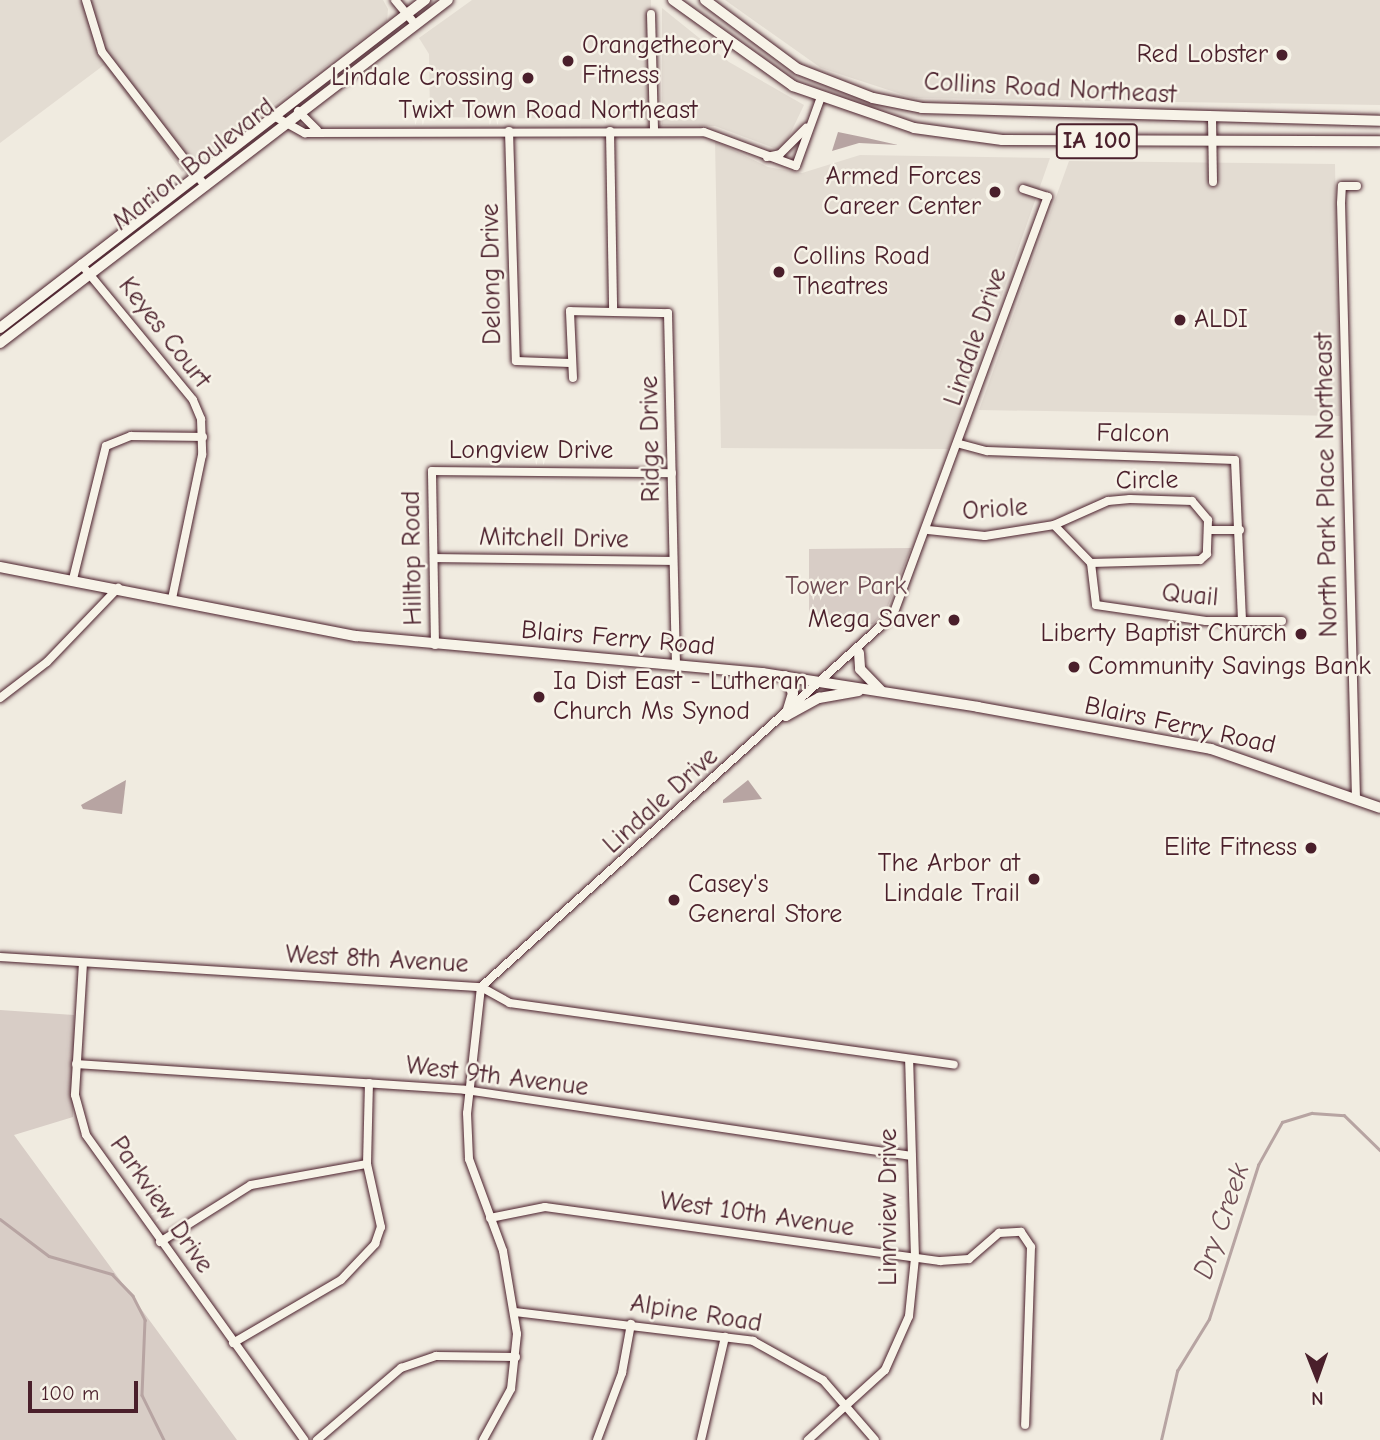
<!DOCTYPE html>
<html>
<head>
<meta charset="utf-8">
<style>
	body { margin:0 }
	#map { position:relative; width:1380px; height:1440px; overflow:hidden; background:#f0ebe0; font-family:"Comic Neue",sans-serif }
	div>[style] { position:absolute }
	.built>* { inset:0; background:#e3dcd2 }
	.green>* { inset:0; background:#d8cdc6 }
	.water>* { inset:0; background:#b7a4a2 }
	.stream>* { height:2.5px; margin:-1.25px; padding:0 1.25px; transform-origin:1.25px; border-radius:1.25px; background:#b7a4a2 }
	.roads { filter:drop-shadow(0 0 2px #4a1f2b) drop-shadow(0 0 2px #4a1f2b) }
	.minor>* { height:8px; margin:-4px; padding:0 4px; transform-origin:4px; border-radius:4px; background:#f7f3e8 }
	.major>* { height:10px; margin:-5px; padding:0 5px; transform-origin:5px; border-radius:5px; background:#f7f3e8 }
	.highway>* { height:10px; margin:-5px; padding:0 5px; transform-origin:5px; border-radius:5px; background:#f7f3e8 }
	.dots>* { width:19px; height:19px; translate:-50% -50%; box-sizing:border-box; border:4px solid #f7f3e8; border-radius:50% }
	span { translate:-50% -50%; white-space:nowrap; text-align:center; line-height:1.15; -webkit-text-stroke:5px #f7f3e8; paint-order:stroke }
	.shield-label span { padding:2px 5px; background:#f7f3e8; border:2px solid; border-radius:5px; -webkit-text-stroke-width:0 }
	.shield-label { font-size:24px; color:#4a1f2b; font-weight:700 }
	.poi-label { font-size:26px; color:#4a1f2b }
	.left { translate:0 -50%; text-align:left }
	.right { translate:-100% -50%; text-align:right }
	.street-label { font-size:26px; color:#4a1f2b }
	.park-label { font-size:26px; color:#6e4a52 }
	.water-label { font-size:28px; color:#704e55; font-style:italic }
	.north { position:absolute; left:1282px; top:1342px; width:70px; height:70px; -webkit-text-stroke:5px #f7f3e8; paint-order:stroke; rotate:179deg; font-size:19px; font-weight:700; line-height:28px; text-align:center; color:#4a1f2b }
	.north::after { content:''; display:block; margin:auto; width:24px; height:32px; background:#4a1f2b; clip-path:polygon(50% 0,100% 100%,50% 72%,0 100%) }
	.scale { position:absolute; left:28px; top:1381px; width:110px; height:32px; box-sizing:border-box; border:4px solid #4a1f2b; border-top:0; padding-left:9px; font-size:21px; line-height:24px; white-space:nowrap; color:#4a1f2b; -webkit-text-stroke:5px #f7f3e8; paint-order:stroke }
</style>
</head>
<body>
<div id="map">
	<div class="built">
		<div style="clip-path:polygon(0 0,383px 0,388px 9px,387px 21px,182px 172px,104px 65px,0 143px)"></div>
		<div style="clip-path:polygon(472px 0,651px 0,654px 120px,430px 117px,429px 54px,419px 38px)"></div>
		<div style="clip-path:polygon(725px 0,1380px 0,1380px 105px,913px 98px,821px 68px)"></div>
		<div style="clip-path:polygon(662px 8px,729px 62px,804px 105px,782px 151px,715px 126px,662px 125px)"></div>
		<div style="clip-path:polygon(715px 141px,768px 167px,802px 173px,860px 155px,1050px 158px,948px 449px,721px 448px)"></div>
		<div style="clip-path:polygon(1069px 161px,1335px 164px,1340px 416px,979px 410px)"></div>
	</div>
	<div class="green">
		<div style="clip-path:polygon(911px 548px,888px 606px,873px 624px,809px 624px,809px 549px)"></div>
		<div style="clip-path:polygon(0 1010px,74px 1015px,73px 1117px,14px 1135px,237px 1440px,0 1440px)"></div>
	</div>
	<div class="water">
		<div style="clip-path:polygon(838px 132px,867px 138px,898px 145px,859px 143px,832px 151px)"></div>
		<div style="clip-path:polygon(126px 780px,122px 814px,83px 809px,81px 805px)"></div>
		<div style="clip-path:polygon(748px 780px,762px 799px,723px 803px,723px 800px)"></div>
	</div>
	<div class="stream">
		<div style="left:0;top:1219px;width:61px;rotate:37.1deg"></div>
		<div style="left:49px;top:1256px;width:66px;rotate:15.9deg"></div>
		<div style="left:112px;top:1274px;width:30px;rotate:46deg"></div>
		<div style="left:133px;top:1296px;width:27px;rotate:63deg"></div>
		<div style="left:145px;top:1320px;width:75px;rotate:92.3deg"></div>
		<div style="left:142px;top:1395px;width:50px;rotate:63.9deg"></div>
		<div style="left:1161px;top:1440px;width:71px;rotate:-76.9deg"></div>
		<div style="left:1177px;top:1371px;width:61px;rotate:-58.4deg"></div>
		<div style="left:1209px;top:1319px;width:162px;rotate:-72.3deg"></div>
		<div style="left:1258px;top:1165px;width:49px;rotate:-60.8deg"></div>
		<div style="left:1282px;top:1122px;width:31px;rotate:-17deg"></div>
		<div style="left:1312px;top:1113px;width:32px;rotate:4deg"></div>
		<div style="left:1344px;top:1115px;width:50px;rotate:44.2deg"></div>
	</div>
	<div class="roads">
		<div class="minor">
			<div style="left:86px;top:0;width:54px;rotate:72.9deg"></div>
			<div style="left:102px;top:52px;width:165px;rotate:52.4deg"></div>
			<div style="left:395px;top:0;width:31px;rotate:50deg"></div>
			<div style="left:651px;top:14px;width:116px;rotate:88.5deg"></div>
			<div style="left:298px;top:111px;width:27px;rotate:45deg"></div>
			<div style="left:272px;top:115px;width:38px;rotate:29deg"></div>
			<div style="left:305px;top:133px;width:399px;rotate:-0.1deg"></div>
			<div style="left:704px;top:132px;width:98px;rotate:20.3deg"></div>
			<div style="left:796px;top:166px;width:73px;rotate:-70.1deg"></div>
			<div style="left:1212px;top:118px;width:64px;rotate:89.1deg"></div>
			<div style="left:509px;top:131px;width:230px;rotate:88.3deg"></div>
			<div style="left:516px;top:361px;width:54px;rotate:2.1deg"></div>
			<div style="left:610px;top:131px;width:180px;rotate:89deg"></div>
			<div style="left:767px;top:157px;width:13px;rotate:-13deg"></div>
			<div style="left:780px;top:154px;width:37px;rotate:-45deg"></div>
			<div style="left:81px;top:264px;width:176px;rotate:50.5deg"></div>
			<div style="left:193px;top:400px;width:21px;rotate:67deg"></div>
			<div style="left:201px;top:419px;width:36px;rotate:88deg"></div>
			<div style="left:202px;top:455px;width:147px;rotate:101.8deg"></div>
			<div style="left:573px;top:378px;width:67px;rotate:-92.6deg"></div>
			<div style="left:570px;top:311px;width:98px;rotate:1.2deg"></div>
			<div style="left:668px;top:313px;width:351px;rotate:88.7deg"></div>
			<div style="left:960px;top:444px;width:28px;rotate:15deg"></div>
			<div style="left:987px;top:451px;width:248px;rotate:2.1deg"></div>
			<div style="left:1235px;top:460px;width:161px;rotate:87.5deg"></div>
			<div style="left:1054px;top:525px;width:59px;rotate:-24deg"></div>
			<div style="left:1108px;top:501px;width:22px;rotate:-5deg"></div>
			<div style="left:1130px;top:499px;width:62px;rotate:1.8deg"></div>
			<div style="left:1192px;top:501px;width:25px;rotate:50deg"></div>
			<div style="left:1208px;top:520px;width:34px;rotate:92deg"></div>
			<div style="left:1207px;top:554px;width:9px;rotate:139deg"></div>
			<div style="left:1200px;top:560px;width:109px;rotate:178.4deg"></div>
			<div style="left:928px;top:530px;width:57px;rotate:6deg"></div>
			<div style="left:985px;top:536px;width:70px;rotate:-9.1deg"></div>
			<div style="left:1054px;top:525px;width:53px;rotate:45.8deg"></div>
			<div style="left:1091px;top:563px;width:42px;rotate:83.2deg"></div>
			<div style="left:1096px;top:605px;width:111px;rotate:8.3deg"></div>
			<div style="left:1206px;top:621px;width:76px"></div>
			<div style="left:1208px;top:530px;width:32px"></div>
			<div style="left:434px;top:558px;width:239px;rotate:0.7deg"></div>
			<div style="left:73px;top:579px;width:137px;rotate:-76.1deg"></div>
			<div style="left:106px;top:446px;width:27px;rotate:-22deg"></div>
			<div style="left:131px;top:436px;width:72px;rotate:0.8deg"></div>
			<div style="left:435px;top:645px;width:174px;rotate:-91deg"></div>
			<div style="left:432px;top:471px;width:240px;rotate:0.5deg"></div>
			<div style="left:0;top:698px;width:59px;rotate:-37.5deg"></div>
			<div style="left:47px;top:662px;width:103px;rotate:-46.2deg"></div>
			<div style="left:1356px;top:799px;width:596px;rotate:-91.44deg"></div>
			<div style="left:1341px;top:203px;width:17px;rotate:-87deg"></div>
			<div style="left:1342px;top:186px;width:15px"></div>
			<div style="left:0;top:957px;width:482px;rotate:3.6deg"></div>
			<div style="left:481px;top:987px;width:33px;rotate:29deg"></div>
			<div style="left:510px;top:1003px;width:448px;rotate:7.9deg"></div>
			<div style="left:83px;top:963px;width:132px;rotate:93.5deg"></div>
			<div style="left:75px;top:1095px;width:41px;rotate:74.6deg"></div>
			<div style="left:86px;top:1135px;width:375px;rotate:54.4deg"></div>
			<div style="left:481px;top:987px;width:555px;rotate:-42.08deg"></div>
			<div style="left:893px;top:615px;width:446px;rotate:-69.7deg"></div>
			<div style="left:1048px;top:197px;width:26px;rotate:-162deg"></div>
			<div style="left:481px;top:987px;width:127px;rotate:96.3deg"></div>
			<div style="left:467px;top:1113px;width:46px;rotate:87.5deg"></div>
			<div style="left:469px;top:1159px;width:98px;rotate:69.7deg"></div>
			<div style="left:503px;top:1251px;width:84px;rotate:80.4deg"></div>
			<div style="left:517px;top:1334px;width:55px;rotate:96.2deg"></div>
			<div style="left:511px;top:1389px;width:58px;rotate:118.8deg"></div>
			<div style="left:76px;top:1064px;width:390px;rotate:3.8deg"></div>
			<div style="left:465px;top:1090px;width:451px;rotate:8.4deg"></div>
			<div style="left:490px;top:1218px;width:56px;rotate:-11.3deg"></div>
			<div style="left:545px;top:1207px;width:399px;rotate:7.8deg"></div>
			<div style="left:940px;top:1261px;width:29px;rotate:-4deg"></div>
			<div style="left:969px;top:1259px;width:40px;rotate:-41deg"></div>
			<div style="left:999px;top:1233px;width:22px;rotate:-3deg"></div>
			<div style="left:1021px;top:1232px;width:18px;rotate:56deg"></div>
			<div style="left:1031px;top:1247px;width:178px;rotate:91.9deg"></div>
			<div style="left:160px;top:1242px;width:107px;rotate:-32.1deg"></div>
			<div style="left:251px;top:1185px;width:118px;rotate:-10.3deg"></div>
			<div style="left:515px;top:1312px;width:240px;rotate:6.9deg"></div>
			<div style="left:753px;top:1341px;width:80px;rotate:29.1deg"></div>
			<div style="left:823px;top:1380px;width:79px;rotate:49.1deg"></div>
			<div style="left:233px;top:1343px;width:125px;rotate:-30.3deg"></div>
			<div style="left:341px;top:1280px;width:50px;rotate:-46.6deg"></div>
			<div style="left:375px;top:1244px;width:18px;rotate:-71deg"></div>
			<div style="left:381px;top:1227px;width:65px;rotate:-102.5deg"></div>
			<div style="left:367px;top:1164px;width:81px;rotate:-88.6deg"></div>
			<div style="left:317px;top:1440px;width:111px;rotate:-40.6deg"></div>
			<div style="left:401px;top:1368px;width:37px;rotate:-19deg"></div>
			<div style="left:436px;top:1356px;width:80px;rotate:0.7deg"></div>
			<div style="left:597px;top:1440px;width:72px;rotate:-69.5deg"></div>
			<div style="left:622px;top:1373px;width:50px;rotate:-79.6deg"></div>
			<div style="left:701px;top:1440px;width:106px;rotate:-76.9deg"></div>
			<div style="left:808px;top:1440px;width:104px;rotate:-42.3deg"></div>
			<div style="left:885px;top:1370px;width:59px;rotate:-66deg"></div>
			<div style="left:909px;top:1316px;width:58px;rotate:-84.1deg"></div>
			<div style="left:915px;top:1258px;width:199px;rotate:-91.7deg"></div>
		</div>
		<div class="major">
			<div style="left:0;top:328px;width:537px;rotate:-37.66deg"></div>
			<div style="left:0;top:343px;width:564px;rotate:-37.44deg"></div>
			<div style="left:0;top:567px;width:363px;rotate:11deg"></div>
			<div style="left:356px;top:636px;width:408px;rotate:5.2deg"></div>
			<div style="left:762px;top:673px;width:219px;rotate:8.9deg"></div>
			<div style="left:978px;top:707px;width:237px;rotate:10.2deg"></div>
			<div style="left:1211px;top:749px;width:179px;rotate:19.2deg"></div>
			<div style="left:859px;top:653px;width:16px;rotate:86deg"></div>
			<div style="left:860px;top:669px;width:30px;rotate:46deg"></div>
			<div style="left:785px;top:676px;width:19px;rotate:65deg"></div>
			<div style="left:793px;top:693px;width:24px;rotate:107deg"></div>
			<div style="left:786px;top:716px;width:38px;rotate:-29deg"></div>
			<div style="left:819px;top:698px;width:40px;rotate:-10deg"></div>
		</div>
		<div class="highway">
			<div style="left:673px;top:0;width:148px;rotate:35.6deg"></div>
			<div style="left:793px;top:86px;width:128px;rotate:19.1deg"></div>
			<div style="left:914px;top:128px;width:89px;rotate:7.8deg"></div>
			<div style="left:1002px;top:140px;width:378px;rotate:0.2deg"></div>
			<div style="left:705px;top:0;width:116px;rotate:36.6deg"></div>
			<div style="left:798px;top:69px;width:80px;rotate:21.1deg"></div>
			<div style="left:873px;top:98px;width:50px;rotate:11.5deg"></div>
			<div style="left:922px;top:108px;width:458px;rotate:1.6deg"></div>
		</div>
	</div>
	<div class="dots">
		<div style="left:1282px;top:55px;background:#4a1f2b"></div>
		<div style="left:568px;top:61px;background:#4a1f2b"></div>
		<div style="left:528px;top:78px;background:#4a1f2b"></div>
		<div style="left:995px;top:192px;background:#4a1f2b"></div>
		<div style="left:779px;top:272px;background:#4a1f2b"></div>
		<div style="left:1180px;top:320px;background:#4a1f2b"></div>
		<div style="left:954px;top:620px;background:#4a1f2b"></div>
		<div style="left:1301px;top:634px;background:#4a1f2b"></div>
		<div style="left:1074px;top:667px;background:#4a1f2b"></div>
		<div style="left:539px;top:697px;background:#4a1f2b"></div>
		<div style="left:1311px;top:848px;background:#4a1f2b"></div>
		<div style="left:1034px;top:879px;background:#4a1f2b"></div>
		<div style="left:674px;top:900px;background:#4a1f2b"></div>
	</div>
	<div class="shield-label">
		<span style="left:1097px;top:141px">IA 100</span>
	</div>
	<div class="poi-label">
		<span class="left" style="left:582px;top:61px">Orangetheory<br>Fitness</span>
		<span class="right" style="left:1268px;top:55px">Red Lobster</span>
		<span class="right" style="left:514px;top:78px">Lindale Crossing</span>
		<span class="right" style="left:981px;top:192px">Armed Forces<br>Career Center</span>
		<span class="left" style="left:793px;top:272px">Collins Road<br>Theatres</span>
		<span class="left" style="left:1194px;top:320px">ALDI</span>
		<span class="right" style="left:940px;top:620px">Mega Saver</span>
		<span class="right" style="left:1287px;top:634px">Liberty Baptist Church</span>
		<span class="left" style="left:1088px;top:667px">Community Savings Bank</span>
		<span class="left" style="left:553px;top:697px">Ia Dist East - Lutheran<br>Church Ms Synod</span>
		<span class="right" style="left:1297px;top:848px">Elite Fitness</span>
		<span class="right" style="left:1020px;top:879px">The Arbor at<br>Lindale Trail</span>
		<span class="left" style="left:688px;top:900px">Casey's<br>General Store</span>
	</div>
	<div class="street-label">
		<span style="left:1050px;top:89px;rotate:3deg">Collins Road Northeast</span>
		<span style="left:548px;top:111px">Twixt Town Road Northeast</span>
		<span style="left:194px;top:165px;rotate:-38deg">Marion Boulevard</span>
		<span style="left:492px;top:274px;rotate:-91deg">Delong Drive</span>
		<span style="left:164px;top:333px;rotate:52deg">Keyes Court</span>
		<span style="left:976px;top:337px;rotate:-71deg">Lindale Drive</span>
		<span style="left:1133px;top:434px;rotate:1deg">Falcon</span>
		<span style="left:651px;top:439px;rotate:-91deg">Ridge Drive</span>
		<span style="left:531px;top:451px">Longview Drive</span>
		<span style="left:1147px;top:481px;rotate:-1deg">Circle</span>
		<span style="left:1327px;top:485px;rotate:-91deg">North Park Place Northeast</span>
		<span style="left:995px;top:510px;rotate:-4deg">Oriole</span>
		<span style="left:554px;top:539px;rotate:1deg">Mitchell Drive</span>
		<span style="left:413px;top:558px;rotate:-91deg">Hilltop Road</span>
		<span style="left:1190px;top:596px;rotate:5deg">Quail</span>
		<span style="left:618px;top:639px;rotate:5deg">Blairs Ferry Road</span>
		<span style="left:1180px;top:726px;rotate:12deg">Blairs Ferry Road</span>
		<span style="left:661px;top:801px;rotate:-42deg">Lindale Drive</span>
		<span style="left:377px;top:960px;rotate:3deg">West 8th Avenue</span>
		<span style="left:497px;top:1077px;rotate:7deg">West 9th Avenue</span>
		<span style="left:161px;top:1205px;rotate:55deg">Parkview Drive</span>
		<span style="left:889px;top:1207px;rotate:-90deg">Linnview Drive</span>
		<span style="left:757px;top:1215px;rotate:8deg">West 10th Avenue</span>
		<span style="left:696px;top:1314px;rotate:9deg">Alpine Road</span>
	</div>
	<div class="park-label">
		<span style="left:846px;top:587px">Tower Park</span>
	</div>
	<div class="water-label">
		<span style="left:1221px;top:1221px;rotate:-71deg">Dry Creek</span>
	</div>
	<div class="north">N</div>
	<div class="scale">100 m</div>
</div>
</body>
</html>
